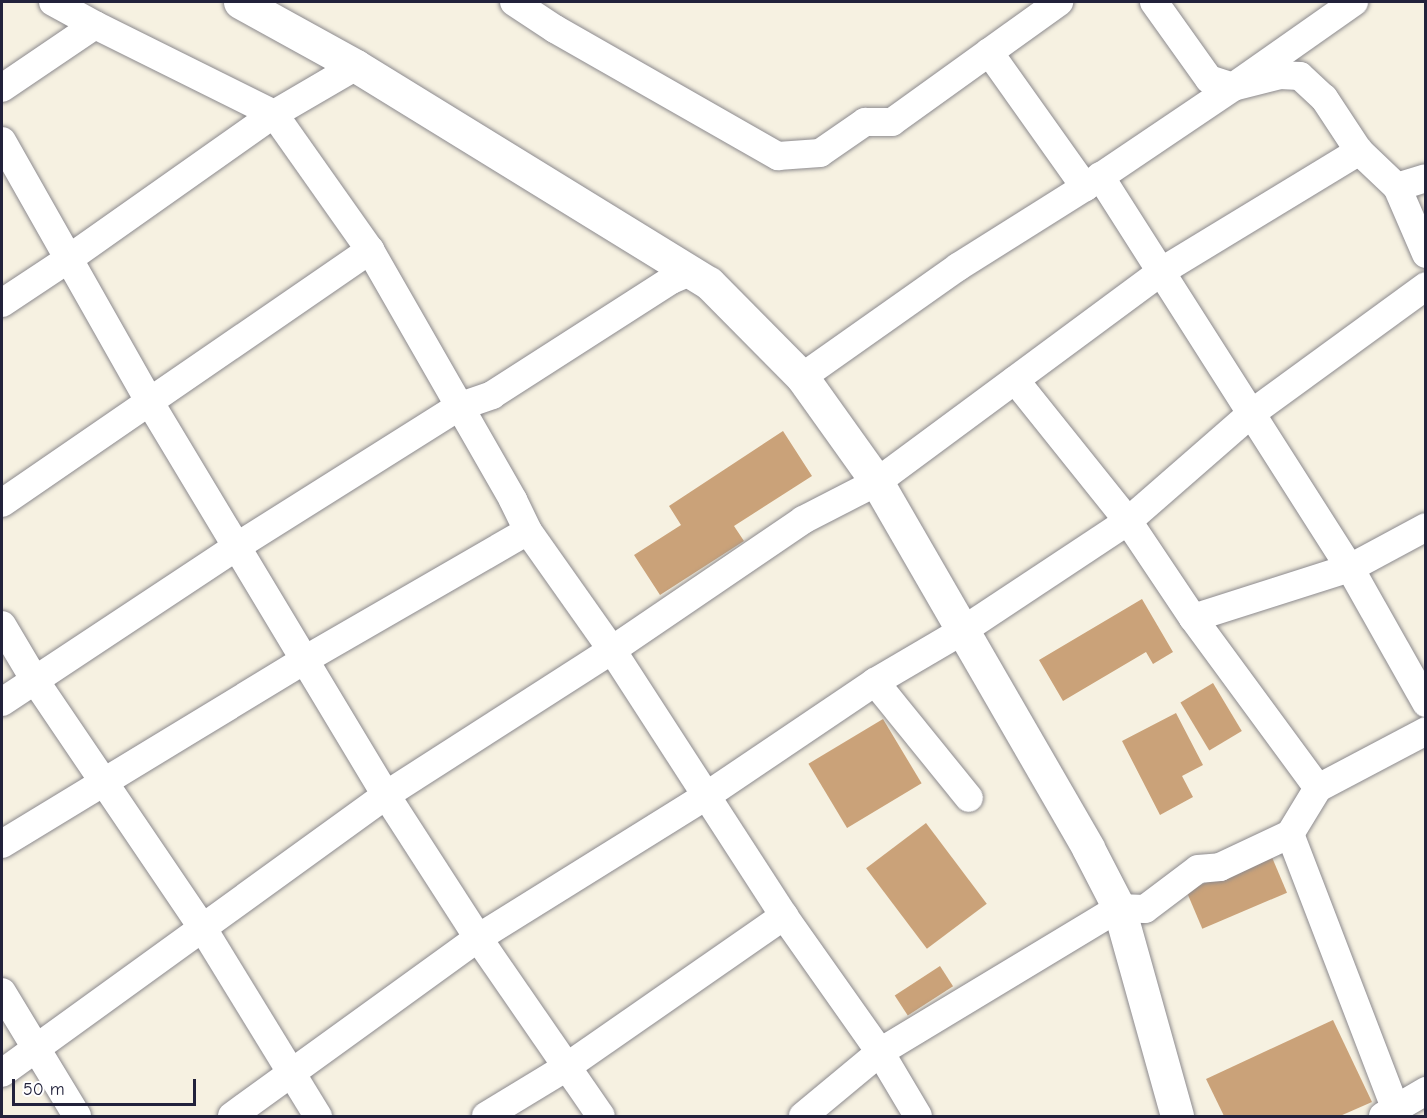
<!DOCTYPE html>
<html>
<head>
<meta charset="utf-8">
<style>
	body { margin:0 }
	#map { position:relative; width:1427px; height:1118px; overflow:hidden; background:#f6f1e1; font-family:"Comic Neue",sans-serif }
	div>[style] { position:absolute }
	.building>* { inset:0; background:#caa279; transform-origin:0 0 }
	.roads { filter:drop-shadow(0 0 2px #8c8a8e) drop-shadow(0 0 2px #8c8a8e) }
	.minor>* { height:28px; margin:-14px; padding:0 14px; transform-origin:14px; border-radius:14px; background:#fff }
	.primary>* { height:33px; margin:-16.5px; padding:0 16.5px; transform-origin:16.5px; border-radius:16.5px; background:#fff }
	span { translate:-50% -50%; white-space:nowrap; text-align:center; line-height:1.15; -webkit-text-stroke:5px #fff; paint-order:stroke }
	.frame { position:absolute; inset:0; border:3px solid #22223b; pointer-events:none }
	.scale { position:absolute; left:12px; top:1079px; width:184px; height:27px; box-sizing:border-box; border:3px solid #22223b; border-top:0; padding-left:8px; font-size:18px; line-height:21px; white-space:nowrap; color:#22223b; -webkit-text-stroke:4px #fff; paint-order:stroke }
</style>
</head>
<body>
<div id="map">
	<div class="building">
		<div style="clip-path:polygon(783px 431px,812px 476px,734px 526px,744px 541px,660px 595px,634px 555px,681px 525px,669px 506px)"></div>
		<div style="clip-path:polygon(1142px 599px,1173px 652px,1153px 664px,1146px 652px,1063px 701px,1039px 660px)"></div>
		<div style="left:1213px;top:683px;width:56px;height:38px;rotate:59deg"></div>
		<div style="clip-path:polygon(1176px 713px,1203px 765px,1182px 776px,1193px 797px,1160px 815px,1122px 741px)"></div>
		<div style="left:883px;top:719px;width:75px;height:87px;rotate:59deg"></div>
		<div style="left:926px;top:823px;width:101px;height:75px;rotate:53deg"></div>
		<div style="left:1271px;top:855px;width:41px;height:92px;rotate:67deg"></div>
		<div style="left:940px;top:966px;width:24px;height:54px;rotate:57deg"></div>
		<div style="clip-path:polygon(1333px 1020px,1372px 1102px,1340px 1116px,1224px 1116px,1206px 1079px)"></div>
	</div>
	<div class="roads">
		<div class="minor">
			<div style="left:53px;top:2px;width:48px;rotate:28.7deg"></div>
			<div style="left:95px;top:25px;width:200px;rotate:26.4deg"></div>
			<div style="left:274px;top:114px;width:166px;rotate:54.8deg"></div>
			<div style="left:370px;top:250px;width:288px;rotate:60.2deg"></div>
			<div style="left:513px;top:500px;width:34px;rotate:64deg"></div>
			<div style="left:528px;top:531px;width:146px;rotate:54.8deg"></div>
			<div style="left:612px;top:650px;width:317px;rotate:57.1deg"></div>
			<div style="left:784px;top:916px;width:166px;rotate:54.8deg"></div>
			<div style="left:880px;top:1052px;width:74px;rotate:59.3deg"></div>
			<div style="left:514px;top:2px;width:49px;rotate:33.4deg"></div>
			<div style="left:555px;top:29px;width:257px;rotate:29.7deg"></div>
			<div style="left:778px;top:156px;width:42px;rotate:-4.1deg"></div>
			<div style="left:820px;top:153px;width:55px;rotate:-34.6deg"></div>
			<div style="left:865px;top:122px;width:27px"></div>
			<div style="left:892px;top:122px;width:206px;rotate:-35.7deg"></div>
			<div style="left:1154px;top:2px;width:95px;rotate:54.5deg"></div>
			<div style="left:1209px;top:79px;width:25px;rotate:18deg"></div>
			<div style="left:1233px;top:87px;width:49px;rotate:-14.3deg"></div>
			<div style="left:1280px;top:75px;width:20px;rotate:3deg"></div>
			<div style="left:1300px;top:76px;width:33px;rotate:43deg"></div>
			<div style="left:1324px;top:98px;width:64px;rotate:56.6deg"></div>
			<div style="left:1359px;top:151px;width:52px;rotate:43.5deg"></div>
			<div style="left:1397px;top:187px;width:73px;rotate:66.6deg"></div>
			<div style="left:989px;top:52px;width:166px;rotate:54.6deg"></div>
			<div style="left:2px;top:88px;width:112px;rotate:-34.1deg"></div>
			<div style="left:2px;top:141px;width:299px;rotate:60.5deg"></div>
			<div style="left:149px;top:401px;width:460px;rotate:59deg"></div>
			<div style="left:386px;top:795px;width:170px;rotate:57.2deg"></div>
			<div style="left:478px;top:938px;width:216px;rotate:55.4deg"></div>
			<div style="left:1100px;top:176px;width:465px;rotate:57.5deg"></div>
			<div style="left:1350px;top:568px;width:155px;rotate:60.6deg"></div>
			<div style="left:1397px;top:187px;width:30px;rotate:-17deg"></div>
			<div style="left:2px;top:303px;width:78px;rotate:-33.5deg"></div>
			<div style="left:67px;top:260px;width:253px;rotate:-35.2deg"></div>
			<div style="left:274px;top:114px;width:95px;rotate:-30.3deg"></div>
			<div style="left:802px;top:377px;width:191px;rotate:-35.2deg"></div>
			<div style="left:958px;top:267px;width:150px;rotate:-32.2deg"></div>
			<div style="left:1085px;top:187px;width:179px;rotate:-34deg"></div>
			<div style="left:1233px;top:87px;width:148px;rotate:-35.1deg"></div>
			<div style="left:1015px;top:380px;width:181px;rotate:51.3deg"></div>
			<div style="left:1128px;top:521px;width:117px;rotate:56.2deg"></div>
			<div style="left:1193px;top:618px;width:211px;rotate:53.7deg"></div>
			<div style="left:2px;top:503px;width:447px;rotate:-34.5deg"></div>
			<div style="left:1193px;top:618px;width:165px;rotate:-17.7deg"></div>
			<div style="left:1350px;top:568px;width:86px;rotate:-28.3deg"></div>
			<div style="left:2px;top:625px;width:63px;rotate:59.3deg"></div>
			<div style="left:34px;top:679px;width:300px;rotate:55.9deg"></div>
			<div style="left:202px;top:927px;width:222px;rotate:58.5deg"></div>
			<div style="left:875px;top:682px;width:149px;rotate:51deg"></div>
			<div style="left:2px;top:702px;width:281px;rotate:-33.5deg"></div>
			<div style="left:236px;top:547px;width:262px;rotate:-32.2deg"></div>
			<div style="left:458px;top:407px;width:36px;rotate:-19deg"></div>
			<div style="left:492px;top:395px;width:213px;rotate:-32.7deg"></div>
			<div style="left:671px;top:280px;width:21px;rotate:-23deg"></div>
			<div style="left:1290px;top:834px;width:302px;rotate:69deg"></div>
			<div style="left:2px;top:844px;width:356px;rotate:-31.3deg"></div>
			<div style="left:306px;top:659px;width:256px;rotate:-30deg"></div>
			<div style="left:2px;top:992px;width:145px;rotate:58.8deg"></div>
			<div style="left:2px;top:1073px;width:474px;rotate:-35.9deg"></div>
			<div style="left:386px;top:795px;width:269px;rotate:-32.7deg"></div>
			<div style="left:612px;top:650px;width:231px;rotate:-34.2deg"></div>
			<div style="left:803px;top:520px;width:83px;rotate:-27.2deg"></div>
			<div style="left:877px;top:482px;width:355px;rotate:-36.5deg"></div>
			<div style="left:1162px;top:271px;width:231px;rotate:-31.3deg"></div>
			<div style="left:232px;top:1116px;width:304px;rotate:-35.9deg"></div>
			<div style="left:478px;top:938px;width:269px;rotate:-31.9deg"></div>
			<div style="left:706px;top:796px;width:204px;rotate:-34deg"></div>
			<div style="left:875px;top:682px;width:101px;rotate:-30.4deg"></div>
			<div style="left:962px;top:631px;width:199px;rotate:-33.5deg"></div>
			<div style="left:1128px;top:521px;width:164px;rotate:-41.1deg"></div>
			<div style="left:1252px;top:413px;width:215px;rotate:-36.1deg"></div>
			<div style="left:486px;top:1116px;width:92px;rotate:-31.3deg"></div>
			<div style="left:565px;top:1068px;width:267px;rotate:-34.8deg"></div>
			<div style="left:803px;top:1116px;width:100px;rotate:-39.7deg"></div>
			<div style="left:880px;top:1052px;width:279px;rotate:-31.1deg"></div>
			<div style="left:1119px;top:908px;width:26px;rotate:2deg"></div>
			<div style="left:1145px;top:909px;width:66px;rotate:-37deg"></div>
			<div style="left:1198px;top:869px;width:22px;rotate:-5deg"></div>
			<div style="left:1220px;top:867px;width:77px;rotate:-25.2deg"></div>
			<div style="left:1290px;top:834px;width:54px;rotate:-58.7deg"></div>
			<div style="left:1318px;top:788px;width:122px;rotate:-27.8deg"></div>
			<div style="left:1383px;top:1116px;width:50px;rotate:-30.2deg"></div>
		</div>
		<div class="primary">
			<div style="left:240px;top:2px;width:132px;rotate:28.9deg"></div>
			<div style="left:356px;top:66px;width:414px;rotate:31.6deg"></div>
			<div style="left:709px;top:283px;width:132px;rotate:45.3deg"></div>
			<div style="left:802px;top:377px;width:129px;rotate:54.5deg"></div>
			<div style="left:877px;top:482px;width:422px;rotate:60deg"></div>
			<div style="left:1088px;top:848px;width:68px;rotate:62.7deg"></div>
			<div style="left:1119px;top:908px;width:216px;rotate:74.4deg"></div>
		</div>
	</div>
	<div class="frame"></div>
	<div class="scale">50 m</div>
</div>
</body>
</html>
